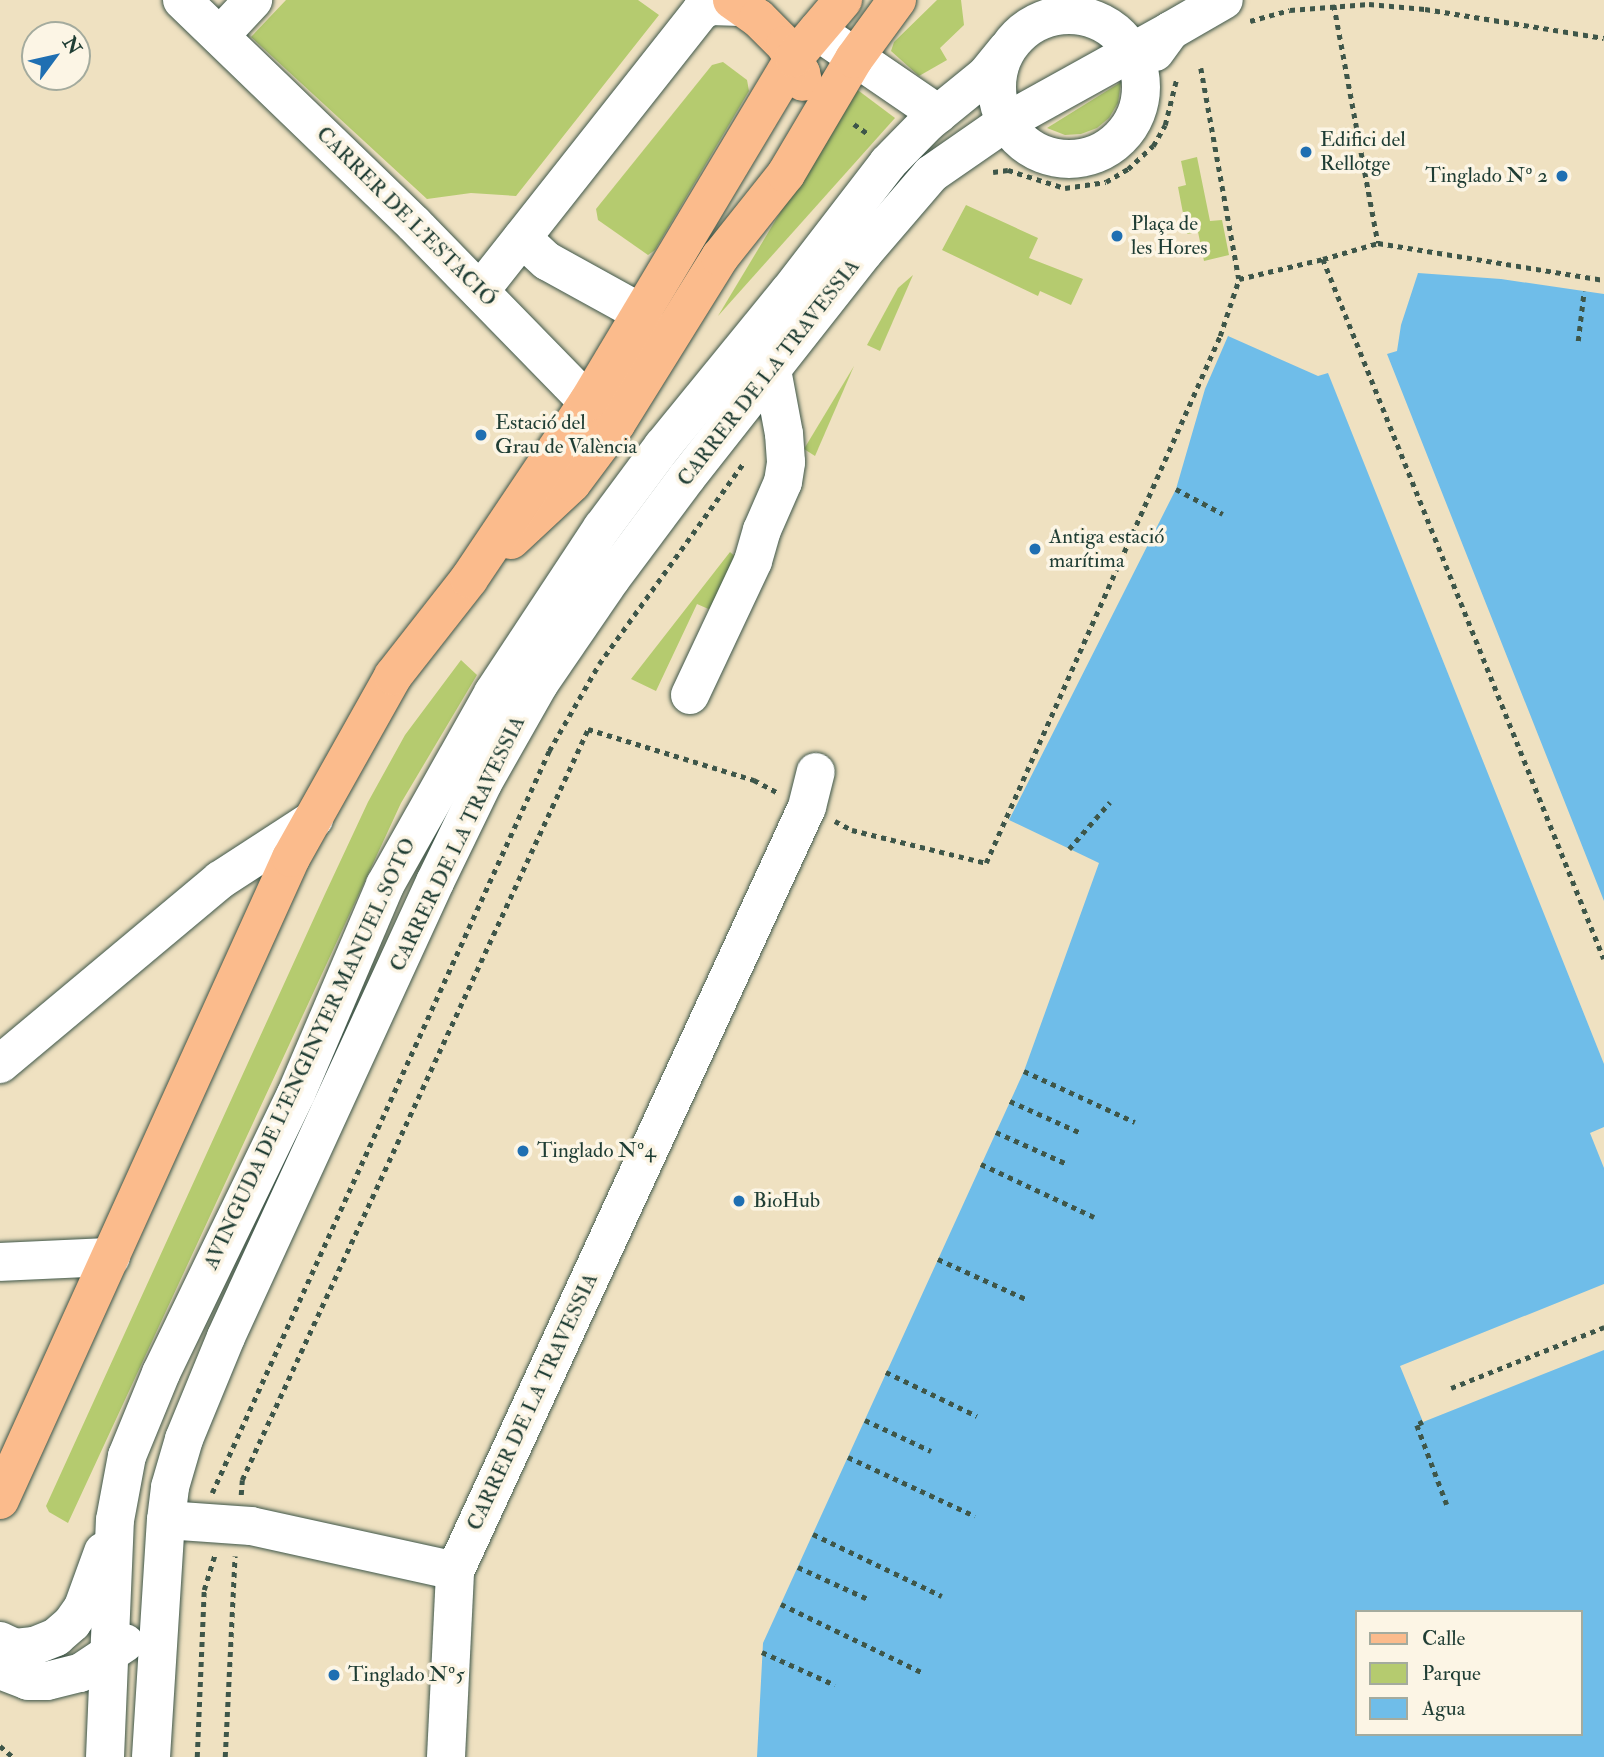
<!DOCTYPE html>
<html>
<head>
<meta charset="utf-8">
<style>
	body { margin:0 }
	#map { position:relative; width:1604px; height:1757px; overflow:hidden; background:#efe1c1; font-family:"IM FELL Double Pica",serif }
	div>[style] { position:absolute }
	.green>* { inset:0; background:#b5cb6f }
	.water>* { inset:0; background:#6fbde9 }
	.path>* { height:4.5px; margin-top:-2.25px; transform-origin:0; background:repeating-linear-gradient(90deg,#3e5649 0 5px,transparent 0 10px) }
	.roads { filter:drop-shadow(0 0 2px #3e5649) drop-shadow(0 0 2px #3e5649) }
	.minor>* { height:38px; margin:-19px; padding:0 19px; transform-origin:19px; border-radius:19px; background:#fff }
	.minor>.ring { margin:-19px; padding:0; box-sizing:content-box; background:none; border:38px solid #fff; border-radius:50% }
	.major>* { height:38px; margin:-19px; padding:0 19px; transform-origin:19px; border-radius:19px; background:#fbbb8c }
	.dots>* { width:19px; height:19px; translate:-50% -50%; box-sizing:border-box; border:4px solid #fcf5e5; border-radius:50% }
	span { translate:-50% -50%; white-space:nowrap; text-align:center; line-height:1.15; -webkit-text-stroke:7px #fcf5e5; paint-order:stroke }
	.poi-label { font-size:21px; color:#1f3d34 }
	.left { translate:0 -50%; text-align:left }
	.right { translate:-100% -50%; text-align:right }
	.street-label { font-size:21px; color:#1f3d34 }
	.legend { position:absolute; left:1355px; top:1610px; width:228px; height:126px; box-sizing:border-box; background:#fcf5e5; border:2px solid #a4ab9e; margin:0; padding:9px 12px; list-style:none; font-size:21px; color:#1f3d34 }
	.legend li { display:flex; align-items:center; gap:14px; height:35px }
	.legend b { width:35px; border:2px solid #a4ab9e }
	.north { position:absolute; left:21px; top:21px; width:70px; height:70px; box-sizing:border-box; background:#fcf5e5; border:2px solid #a4ab9e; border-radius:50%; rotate:57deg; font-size:19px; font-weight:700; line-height:28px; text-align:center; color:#1f3d34 }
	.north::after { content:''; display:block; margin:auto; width:24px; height:32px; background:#1f6fb2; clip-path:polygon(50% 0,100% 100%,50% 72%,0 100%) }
</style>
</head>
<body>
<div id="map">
	<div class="green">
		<div style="clip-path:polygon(286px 0,638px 0,659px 15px,516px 196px,471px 193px,427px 199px,251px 37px)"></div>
		<div style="clip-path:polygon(937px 0,961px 0,964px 25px,940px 48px,947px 60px,919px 76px,891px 51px,894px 42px)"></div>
		<div style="clip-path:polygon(723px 62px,747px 80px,749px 91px,655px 250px,648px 255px,598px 220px,596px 209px,712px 65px)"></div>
		<div style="clip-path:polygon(1121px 82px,1118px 103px,1109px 118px,1097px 128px,1081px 134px,1065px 135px,1047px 128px)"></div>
		<div style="clip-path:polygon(855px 88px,895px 118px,718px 316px)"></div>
		<div style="clip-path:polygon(1197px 157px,1210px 221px,1222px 220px,1229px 255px,1204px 261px,1198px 232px,1187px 234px,1178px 187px,1186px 185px,1181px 161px)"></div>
		<div style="clip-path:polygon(966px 205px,1038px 238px,1029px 258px,1083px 279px,1071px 305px,1040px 291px,1038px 296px,942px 250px)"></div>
		<div style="clip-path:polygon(913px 275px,880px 351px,867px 345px,898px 288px)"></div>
		<div style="clip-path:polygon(854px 366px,815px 456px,804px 449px)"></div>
		<div style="clip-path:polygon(730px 552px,739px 560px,713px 611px,697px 604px,656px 691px,631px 679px)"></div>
		<div style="clip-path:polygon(461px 660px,477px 675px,401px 803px,68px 1523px,49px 1512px,46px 1506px,325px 894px,368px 802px,405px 735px)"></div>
	</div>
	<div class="water">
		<div style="clip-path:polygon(1418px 273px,1501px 279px,1604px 294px,1604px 901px,1387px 354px,1397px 351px,1401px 325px)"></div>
		<div style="clip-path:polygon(evenodd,1228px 336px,1318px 376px,1328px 373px,1604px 1064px,1604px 1127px,1590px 1133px,1604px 1168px,1604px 1284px,1400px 1366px,1423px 1422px,1604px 1350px,1604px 1757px,757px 1757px,763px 1643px,1024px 1071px,1099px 863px,1009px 820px,1176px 489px,1205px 389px,1228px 336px,1357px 1612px,1581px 1612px,1581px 1734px,1357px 1734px,1357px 1612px)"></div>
	</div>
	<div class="path">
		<div style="left:1334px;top:5px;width:242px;rotate:79.5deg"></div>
		<div style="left:1250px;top:21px;width:41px;rotate:-15.4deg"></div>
		<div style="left:1290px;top:10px;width:79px;rotate:-4.3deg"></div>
		<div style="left:1369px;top:4px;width:56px;rotate:5.1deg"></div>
		<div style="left:1425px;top:9px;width:181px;rotate:9.2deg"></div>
		<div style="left:1201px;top:68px;width:214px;rotate:79.8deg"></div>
		<div style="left:1239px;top:279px;width:86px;rotate:-13.4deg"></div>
		<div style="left:1323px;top:259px;width:754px;rotate:68.13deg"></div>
		<div style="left:854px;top:124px;width:19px;rotate:35deg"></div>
		<div style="left:993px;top:172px;width:15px;rotate:-8deg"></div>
		<div style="left:1008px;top:170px;width:60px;rotate:17.5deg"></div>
		<div style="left:1065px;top:188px;width:41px;rotate:-8.3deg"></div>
		<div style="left:1106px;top:182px;width:26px;rotate:-31deg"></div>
		<div style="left:1128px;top:169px;width:34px;rotate:-43deg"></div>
		<div style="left:1153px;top:146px;width:24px;rotate:-60deg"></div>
		<div style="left:1165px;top:125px;width:49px;rotate:-76deg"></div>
		<div style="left:1323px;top:259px;width:57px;rotate:-16.2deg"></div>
		<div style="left:1378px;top:243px;width:229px;rotate:9.3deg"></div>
		<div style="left:1578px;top:341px;width:50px;rotate:-83.2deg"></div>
		<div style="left:1176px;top:489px;width:53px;rotate:28deg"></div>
		<div style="left:835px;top:821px;width:19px;rotate:28deg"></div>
		<div style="left:852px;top:830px;width:138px;rotate:13.8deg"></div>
		<div style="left:986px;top:863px;width:577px;rotate:-66.06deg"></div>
		<div style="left:1220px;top:336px;width:60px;rotate:-71.6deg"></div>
		<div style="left:1069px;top:849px;width:62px;rotate:-48.9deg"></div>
		<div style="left:1024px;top:1071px;width:122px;rotate:24.7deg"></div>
		<div style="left:1010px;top:1101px;width:78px;rotate:24.3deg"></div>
		<div style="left:996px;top:1132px;width:76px;rotate:24.2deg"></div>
		<div style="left:981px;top:1164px;width:125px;rotate:25.1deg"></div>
		<div style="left:938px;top:1259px;width:99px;rotate:24.5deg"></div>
		<div style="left:886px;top:1372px;width:101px;rotate:25.8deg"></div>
		<div style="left:1451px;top:1388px;width:165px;rotate:-21.7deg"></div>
		<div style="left:865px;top:1420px;width:73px;rotate:25.2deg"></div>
		<div style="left:1423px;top:1422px;width:7px;rotate:153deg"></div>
		<div style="left:1417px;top:1425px;width:85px;rotate:69.4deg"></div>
		<div style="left:848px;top:1457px;width:140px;rotate:24.9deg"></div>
		<div style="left:212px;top:1493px;width:815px;rotate:-65.57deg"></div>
		<div style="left:549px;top:751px;width:100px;rotate:-60.1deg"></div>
		<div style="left:599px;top:664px;width:249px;rotate:-54.3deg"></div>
		<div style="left:241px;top:1495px;width:15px;rotate:-86deg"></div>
		<div style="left:242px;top:1480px;width:827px;rotate:-65.26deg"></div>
		<div style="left:588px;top:729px;width:174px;rotate:17.1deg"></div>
		<div style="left:754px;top:780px;width:26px;rotate:28deg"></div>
		<div style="left:813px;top:1534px;width:143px;rotate:25.7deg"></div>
		<div style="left:798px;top:1567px;width:79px;rotate:24.6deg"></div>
		<div style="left:781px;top:1604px;width:156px;rotate:25.9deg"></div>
		<div style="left:762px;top:1652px;width:80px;rotate:24.3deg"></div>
		<div style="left:0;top:1746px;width:17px;rotate:40deg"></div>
		<div style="left:197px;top:1757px;width:167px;rotate:-87.6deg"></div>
		<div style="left:204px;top:1590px;width:38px;rotate:-73deg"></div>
		<div style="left:225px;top:1757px;width:201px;rotate:-87.2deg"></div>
	</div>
	<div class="roads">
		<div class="minor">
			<div style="left:182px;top:0;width:322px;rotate:44deg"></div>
			<div style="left:414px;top:224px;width:249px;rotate:45.7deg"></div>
			<div class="ring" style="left:997px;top:15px;width:106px;height:106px"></div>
			<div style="left:228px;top:27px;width:37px;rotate:-47deg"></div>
			<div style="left:817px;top:31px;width:147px;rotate:34.4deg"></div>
			<div style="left:1155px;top:52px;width:26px;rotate:-54deg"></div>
			<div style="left:1170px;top:31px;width:62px;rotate:-29.9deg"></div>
			<div style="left:522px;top:238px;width:34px;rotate:43deg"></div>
			<div style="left:547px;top:261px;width:110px;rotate:28.9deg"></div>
			<div style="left:480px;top:291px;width:357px;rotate:-51.7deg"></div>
			<div style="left:701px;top:11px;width:11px;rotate:-27deg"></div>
			<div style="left:711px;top:6px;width:30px;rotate:2deg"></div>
			<div style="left:690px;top:695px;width:148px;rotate:-64.8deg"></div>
			<div style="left:753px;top:561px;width:32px;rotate:-74deg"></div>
			<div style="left:762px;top:530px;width:52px;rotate:-66.4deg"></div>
			<div style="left:783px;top:482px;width:20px;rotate:-81deg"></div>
			<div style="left:786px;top:462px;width:28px;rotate:-94deg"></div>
			<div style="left:784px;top:434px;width:65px;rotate:-100.6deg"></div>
			<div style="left:0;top:1064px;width:287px;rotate:-39.9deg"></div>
			<div style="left:220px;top:880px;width:112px;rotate:-33deg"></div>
			<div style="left:0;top:1262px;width:111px;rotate:-2.6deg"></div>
			<div style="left:166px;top:1520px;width:85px;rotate:4deg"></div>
			<div style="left:251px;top:1526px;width:209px;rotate:12.4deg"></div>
			<div style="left:0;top:1641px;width:17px;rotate:25deg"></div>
			<div style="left:15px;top:1648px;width:19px;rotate:-6deg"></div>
			<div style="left:34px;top:1646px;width:24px;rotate:-22deg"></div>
			<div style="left:56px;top:1637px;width:21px;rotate:-41deg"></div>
			<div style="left:72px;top:1623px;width:19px;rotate:-55deg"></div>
			<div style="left:83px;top:1607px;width:59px;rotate:-70deg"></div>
			<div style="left:0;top:1670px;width:30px;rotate:21deg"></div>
			<div style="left:28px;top:1681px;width:19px"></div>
			<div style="left:47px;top:1681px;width:34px;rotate:-14deg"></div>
			<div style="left:80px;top:1673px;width:54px;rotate:-33.7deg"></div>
			<div style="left:105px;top:1757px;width:237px;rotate:-87.6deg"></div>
			<div style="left:115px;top:1520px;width:65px;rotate:-79.4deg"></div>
			<div style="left:127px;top:1456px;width:90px;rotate:-67.7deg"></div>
			<div style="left:161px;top:1373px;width:310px;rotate:-64.2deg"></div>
			<div style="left:296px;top:1094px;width:227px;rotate:-66.9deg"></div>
			<div style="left:385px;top:885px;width:220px;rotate:-60.6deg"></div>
			<div style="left:493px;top:693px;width:198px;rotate:-56.6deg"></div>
			<div style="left:602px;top:528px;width:102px;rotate:-53.4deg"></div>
			<div style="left:663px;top:446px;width:198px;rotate:-50.8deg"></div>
			<div style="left:788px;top:293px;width:164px;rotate:-52.4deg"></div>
			<div style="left:888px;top:163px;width:56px;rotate:-45.7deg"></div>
			<div style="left:927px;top:123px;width:76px;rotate:-39.1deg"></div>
			<div style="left:986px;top:75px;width:32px;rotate:-51deg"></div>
			<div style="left:151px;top:1757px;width:237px;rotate:-86.4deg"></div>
			<div style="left:166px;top:1520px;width:33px;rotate:-83deg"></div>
			<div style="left:170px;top:1487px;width:50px;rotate:-73.7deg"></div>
			<div style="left:184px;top:1439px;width:110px;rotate:-67.6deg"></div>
			<div style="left:226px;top:1337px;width:501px;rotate:-65.33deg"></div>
			<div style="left:435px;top:882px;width:110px;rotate:-64.1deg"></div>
			<div style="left:483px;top:783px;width:114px;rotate:-60.5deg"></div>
			<div style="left:539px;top:684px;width:127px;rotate:-55.6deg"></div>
			<div style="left:611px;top:579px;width:127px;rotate:-53.3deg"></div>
			<div style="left:687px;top:477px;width:286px;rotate:-51.8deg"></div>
			<div style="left:864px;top:252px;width:103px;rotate:-49.3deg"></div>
			<div style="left:931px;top:174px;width:91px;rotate:-34.7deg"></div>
			<div style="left:1006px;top:122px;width:188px;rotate:-29deg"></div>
			<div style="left:446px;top:1757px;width:186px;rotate:-87.2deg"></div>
			<div style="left:455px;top:1571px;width:841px;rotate:-65.26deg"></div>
			<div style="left:807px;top:807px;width:36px;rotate:-76deg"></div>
		</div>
		<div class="major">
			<div style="left:732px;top:0;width:32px;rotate:35deg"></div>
			<div style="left:758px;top:18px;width:38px;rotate:45deg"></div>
			<div style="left:785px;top:45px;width:32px;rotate:60deg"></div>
			<div style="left:801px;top:73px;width:9px;rotate:77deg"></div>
			<div style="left:511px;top:540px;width:83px;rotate:-43.1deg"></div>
			<div style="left:572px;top:483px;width:74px;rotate:-53.3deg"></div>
			<div style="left:616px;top:424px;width:197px;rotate:-58.1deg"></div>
			<div style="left:720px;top:257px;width:106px;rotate:-51.5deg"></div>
			<div style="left:786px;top:174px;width:134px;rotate:-59.4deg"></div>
			<div style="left:854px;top:59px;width:73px;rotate:-53.9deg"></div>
			<div style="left:0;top:1500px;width:705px;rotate:-65.62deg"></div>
			<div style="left:291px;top:858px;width:209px;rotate:-60.7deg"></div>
			<div style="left:393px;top:676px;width:123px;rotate:-51.9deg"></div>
			<div style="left:469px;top:579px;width:213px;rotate:-56.1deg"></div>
			<div style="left:588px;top:402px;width:401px;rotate:-59.1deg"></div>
			<div style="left:794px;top:58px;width:76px;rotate:-49.8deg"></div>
		</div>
	</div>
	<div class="dots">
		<div style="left:1306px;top:152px;background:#1f6fb2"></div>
		<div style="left:1562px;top:176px;background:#1f6fb2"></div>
		<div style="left:1117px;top:236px;background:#1f6fb2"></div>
		<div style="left:481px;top:435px;background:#1f6fb2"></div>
		<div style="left:1035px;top:549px;background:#1f6fb2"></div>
		<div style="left:523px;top:1151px;background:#1f6fb2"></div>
		<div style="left:739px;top:1201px;background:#1f6fb2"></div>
		<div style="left:334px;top:1675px;background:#1f6fb2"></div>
	</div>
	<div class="poi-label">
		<span class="left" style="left:1320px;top:152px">Edifici del<br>Rellotge</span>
		<span class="right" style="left:1548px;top:176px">Tinglado Nº 2</span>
		<span class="left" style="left:1131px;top:236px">Plaça de<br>les Hores</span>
		<span class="left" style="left:495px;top:435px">Estació del<br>Grau de València</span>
		<span class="left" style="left:1049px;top:549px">Antiga estació<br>marítima</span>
		<span class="left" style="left:537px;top:1151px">Tinglado Nº4</span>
		<span class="left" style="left:753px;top:1201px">BioHub</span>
		<span class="left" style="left:348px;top:1675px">Tinglado Nº5</span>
	</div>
	<div class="street-label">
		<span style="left:406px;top:217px;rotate:45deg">CARRER DE L'ESTACIÓ</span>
		<span style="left:769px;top:373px;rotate:-52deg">CARRER DE LA TRAVESSIA</span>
		<span style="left:458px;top:844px;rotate:-64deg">CARRER DE LA TRAVESSIA</span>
		<span style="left:310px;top:1054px;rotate:-65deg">AVINGUDA DE L'ENGINYER MANUEL SOTO</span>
		<span style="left:533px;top:1402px;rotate:-65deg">CARRER DE LA TRAVESSIA</span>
	</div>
	<ul class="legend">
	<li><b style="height:9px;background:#fbbb8c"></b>Calle</li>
	<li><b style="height:19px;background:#b5cb6f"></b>Parque</li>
	<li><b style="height:19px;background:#6fbde9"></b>Agua</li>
	</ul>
	<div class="north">N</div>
</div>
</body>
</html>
